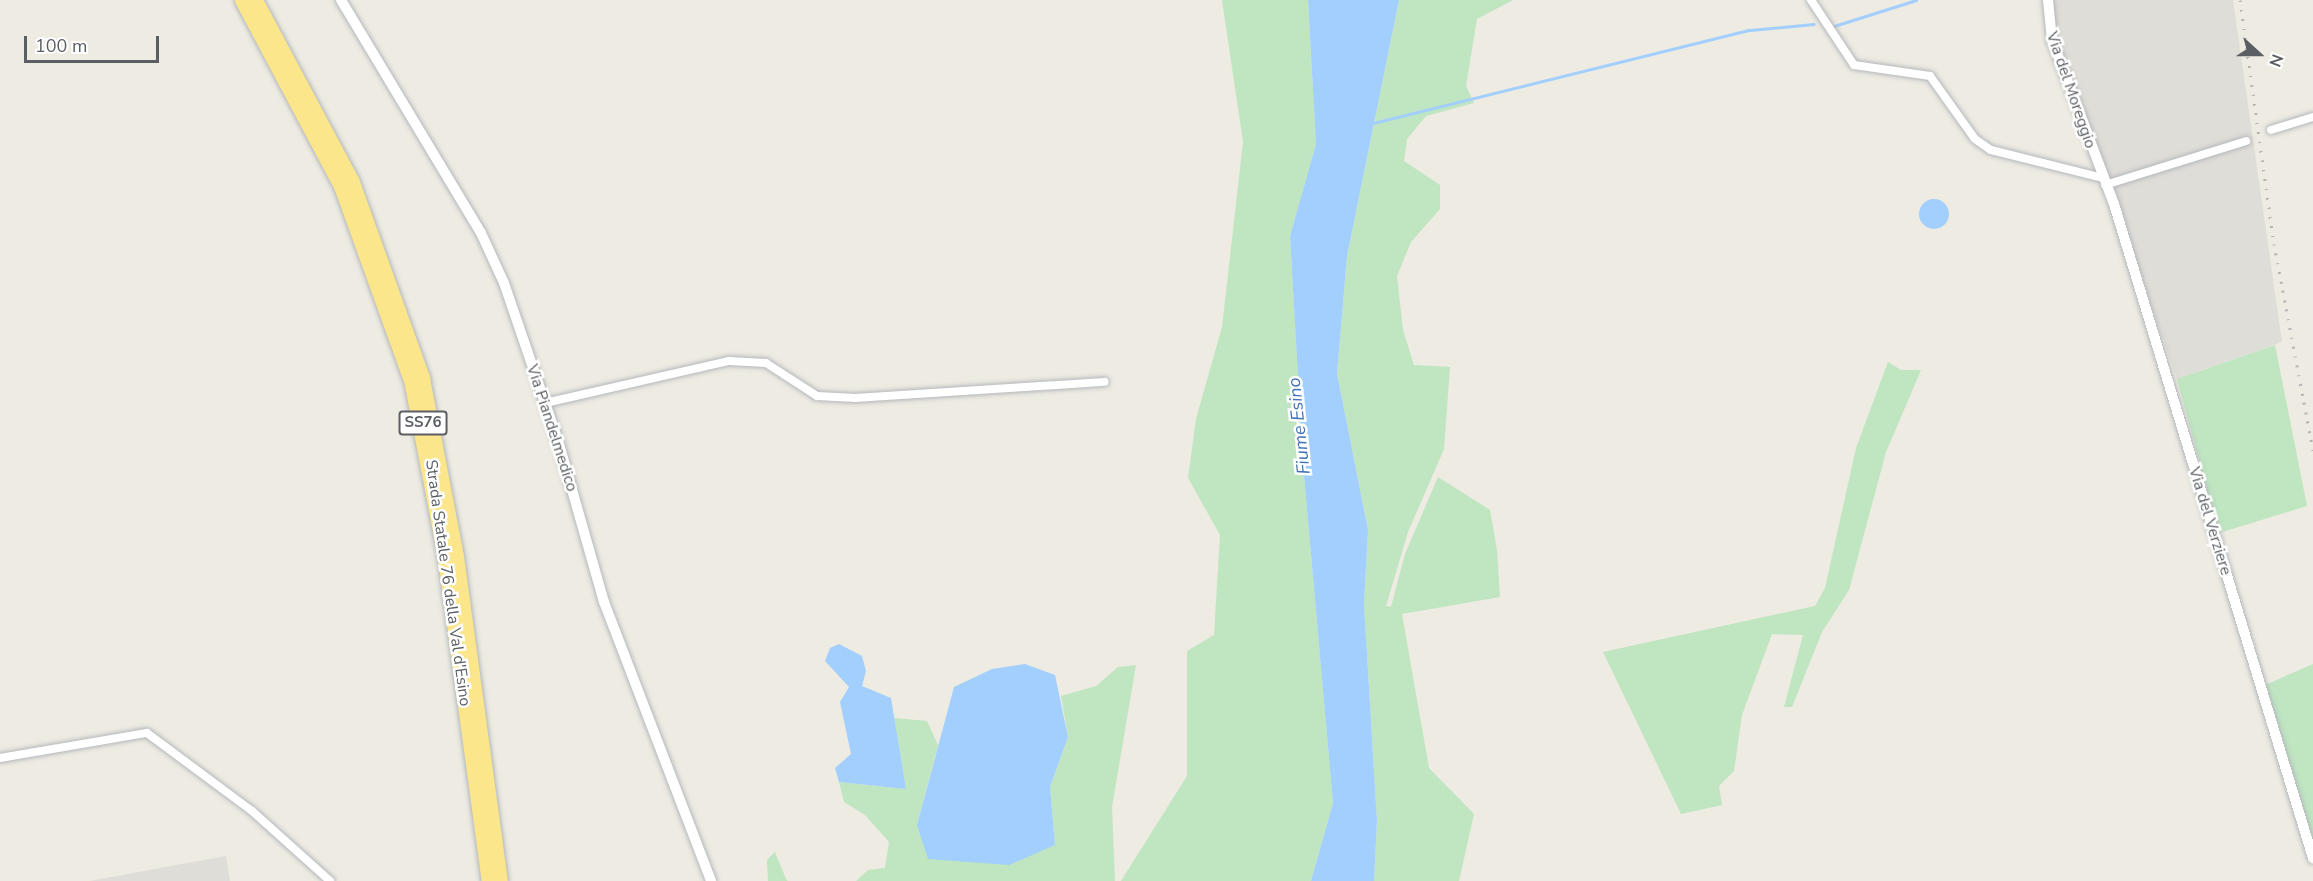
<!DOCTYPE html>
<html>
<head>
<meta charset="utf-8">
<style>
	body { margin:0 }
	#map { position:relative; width:2313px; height:881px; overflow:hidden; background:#edebe2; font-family:"Nunito Sans",sans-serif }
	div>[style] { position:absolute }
	.industrial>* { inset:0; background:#dfddd7 }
	.green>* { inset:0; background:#bfe5c1 }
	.water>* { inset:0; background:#a2cffd }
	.round { border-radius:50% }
	.stream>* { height:3px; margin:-1.5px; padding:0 1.5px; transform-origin:1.5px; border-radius:1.5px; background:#a2cffd }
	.roads { filter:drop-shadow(0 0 2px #b5b8bc) drop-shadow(0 0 2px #b5b8bc) }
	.street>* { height:8px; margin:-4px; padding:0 4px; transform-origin:4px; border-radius:4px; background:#fff }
	.secondary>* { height:10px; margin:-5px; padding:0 5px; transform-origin:5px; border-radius:5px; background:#fff }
	.highway>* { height:15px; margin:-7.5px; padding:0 7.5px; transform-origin:7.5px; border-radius:7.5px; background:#fbe68b }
	.rail>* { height:3px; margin-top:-1.5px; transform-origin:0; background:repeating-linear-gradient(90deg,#b3b4b4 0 1.5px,transparent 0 9.5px) }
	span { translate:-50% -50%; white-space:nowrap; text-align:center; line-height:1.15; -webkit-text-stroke:5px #fff; paint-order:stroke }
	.shield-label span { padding:2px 4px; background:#fff; border:2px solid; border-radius:4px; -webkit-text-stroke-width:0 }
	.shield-label { font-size:15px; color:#5b5e63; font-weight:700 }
	.street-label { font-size:16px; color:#5b5e63 }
	.water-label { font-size:18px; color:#4273b8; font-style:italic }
	.north { position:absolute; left:2229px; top:24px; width:60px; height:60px; -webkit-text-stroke:4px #fff; paint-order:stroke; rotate:111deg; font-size:16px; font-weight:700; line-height:24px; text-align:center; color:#5b5e63 }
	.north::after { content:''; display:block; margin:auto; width:21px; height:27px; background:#5b5e63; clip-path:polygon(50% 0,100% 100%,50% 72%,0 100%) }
	.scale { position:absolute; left:24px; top:36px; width:135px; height:27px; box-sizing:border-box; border:3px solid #5b5e63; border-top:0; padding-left:8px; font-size:18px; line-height:21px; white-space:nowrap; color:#5b5e63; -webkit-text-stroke:4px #fff; paint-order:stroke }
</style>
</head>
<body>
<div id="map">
	<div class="industrial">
		<div style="clip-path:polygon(2054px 0,2233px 0,2282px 342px,2177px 379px,2054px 29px)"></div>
		<div style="clip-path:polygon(226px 856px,230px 881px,90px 881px,171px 866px)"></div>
	</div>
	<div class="green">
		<div style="clip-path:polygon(1222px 0,1308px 0,1316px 144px,1290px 236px,1303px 464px,1333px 803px,1311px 881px,1121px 881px,1187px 776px,1187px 651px,1214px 635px,1220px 535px,1188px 478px,1196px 419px,1222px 327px,1243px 142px)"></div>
		<div style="clip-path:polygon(1399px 0,1513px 0,1477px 19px,1466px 86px,1474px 103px,1426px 116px,1407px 139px,1404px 161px,1440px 185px,1440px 209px,1411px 242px,1397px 276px,1403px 330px,1414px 365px,1450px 367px,1444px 449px,1408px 532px,1386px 606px,1391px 607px,1405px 554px,1438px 477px,1490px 510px,1497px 550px,1500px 597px,1402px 614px,1429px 768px,1474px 814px,1459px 881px,1374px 881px,1377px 821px,1364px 604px,1368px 530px,1337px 374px,1347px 256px)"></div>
		<div style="clip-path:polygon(2275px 345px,2307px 506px,2219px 533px,2177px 379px)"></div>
		<div style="clip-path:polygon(1888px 362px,1901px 370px,1921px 370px,1886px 452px,1849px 590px,1822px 632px,1792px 707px,1784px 707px,1803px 635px,1772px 634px,1742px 715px,1734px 771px,1719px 786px,1722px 805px,1681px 814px,1603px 652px,1815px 606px,1825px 588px,1856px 448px)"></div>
		<div style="clip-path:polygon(2313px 664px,2313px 845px,2265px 685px)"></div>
		<div style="clip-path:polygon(1136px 665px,1112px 807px,1115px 881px,856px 881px,868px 870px,885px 868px,889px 842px,865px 815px,844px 802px,839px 782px,906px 789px,894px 718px,927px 721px,938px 745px,917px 825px,1055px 845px,1050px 787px,1068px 737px,1061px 696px,1096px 686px,1118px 667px)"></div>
		<div style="clip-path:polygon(775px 852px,786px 879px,788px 881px,768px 881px,767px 860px)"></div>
	</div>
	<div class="water">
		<div style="clip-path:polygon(1308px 0,1399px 0,1347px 256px,1337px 374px,1368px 530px,1364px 604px,1377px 821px,1374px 881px,1311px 881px,1333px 803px,1303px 464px,1290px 236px,1316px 144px)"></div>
		<div class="round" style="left:1919px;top:199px;width:30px;height:30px"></div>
		<div style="clip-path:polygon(839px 644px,862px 656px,866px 671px,862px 686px,891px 698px,906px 789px,839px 782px,835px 768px,851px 754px,840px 702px,849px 687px,825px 661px,830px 648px)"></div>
		<div style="clip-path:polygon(1025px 664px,1055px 675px,1068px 737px,1050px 787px,1055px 845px,1009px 865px,928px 859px,917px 825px,954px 687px,992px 669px)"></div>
	</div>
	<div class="stream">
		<div style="left:1834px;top:26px;width:86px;rotate:-17.6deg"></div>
		<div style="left:1369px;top:124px;width:392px;rotate:-13.9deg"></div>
		<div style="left:1750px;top:30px;width:64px;rotate:-5.4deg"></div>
	</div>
	<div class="roads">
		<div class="street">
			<div style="left:1811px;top:0;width:78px;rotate:56.5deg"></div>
			<div style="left:1854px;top:65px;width:77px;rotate:8.2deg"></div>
			<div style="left:1930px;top:76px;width:77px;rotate:54.5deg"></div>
			<div style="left:1975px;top:139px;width:19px;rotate:35deg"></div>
			<div style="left:1991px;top:150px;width:115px;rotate:14deg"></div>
			<div style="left:2271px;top:130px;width:44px;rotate:-17.2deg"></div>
			<div style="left:2105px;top:185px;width:148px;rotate:-17.3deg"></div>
			<div style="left:545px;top:403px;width:189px;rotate:-12.9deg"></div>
			<div style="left:729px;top:361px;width:37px;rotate:3deg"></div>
			<div style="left:766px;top:363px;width:61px;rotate:32.9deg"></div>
			<div style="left:817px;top:396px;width:38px;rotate:3deg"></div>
			<div style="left:855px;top:398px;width:250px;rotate:-3.7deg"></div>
			<div style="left:0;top:758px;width:149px;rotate:-9.7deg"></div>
			<div style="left:147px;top:733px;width:131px;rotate:36.6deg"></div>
			<div style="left:252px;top:811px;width:105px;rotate:41.9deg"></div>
		</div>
		<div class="secondary">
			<div style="left:341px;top:0;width:272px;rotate:59deg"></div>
			<div style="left:481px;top:233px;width:55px;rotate:65.3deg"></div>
			<div style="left:504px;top:283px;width:170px;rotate:71.1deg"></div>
			<div style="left:559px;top:444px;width:164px;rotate:74.1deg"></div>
			<div style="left:604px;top:602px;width:299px;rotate:69deg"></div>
			<div style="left:2048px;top:0;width:40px;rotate:84.3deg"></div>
			<div style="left:2052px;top:40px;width:175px;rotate:69.3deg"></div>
			<div style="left:2114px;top:204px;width:684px;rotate:73.08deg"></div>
		</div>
		<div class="highway">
			<div style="left:242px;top:0;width:211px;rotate:62deg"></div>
			<div style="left:341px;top:186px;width:206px;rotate:70.2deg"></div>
			<div style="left:411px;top:380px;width:180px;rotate:79.1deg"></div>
			<div style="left:445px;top:557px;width:327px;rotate:82.3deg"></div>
			<div style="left:255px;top:0;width:206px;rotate:61.9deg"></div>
			<div style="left:352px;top:182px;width:208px;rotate:70.3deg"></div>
			<div style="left:422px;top:378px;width:181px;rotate:79.2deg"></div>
			<div style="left:456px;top:556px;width:328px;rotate:82.3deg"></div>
		</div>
	</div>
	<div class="rail">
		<div style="left:2240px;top:0;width:246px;rotate:82.1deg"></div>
		<div style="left:2274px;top:244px;width:210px;rotate:79.3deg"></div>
	</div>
	<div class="shield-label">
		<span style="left:423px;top:423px">SS76</span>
	</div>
	<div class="street-label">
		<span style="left:2071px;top:90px;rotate:71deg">Via del Moreggio</span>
		<span style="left:552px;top:428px;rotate:72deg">Via Piandelmedico</span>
		<span style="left:2210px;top:521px;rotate:73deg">Via del Verziere</span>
		<span style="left:448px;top:583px;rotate:82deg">Strada Statale 76 della Val d'Esino</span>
	</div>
	<div class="water-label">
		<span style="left:1299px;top:426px;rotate:-96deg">Fiume Esino</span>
	</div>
	<div class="north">N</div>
	<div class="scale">100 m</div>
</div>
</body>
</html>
